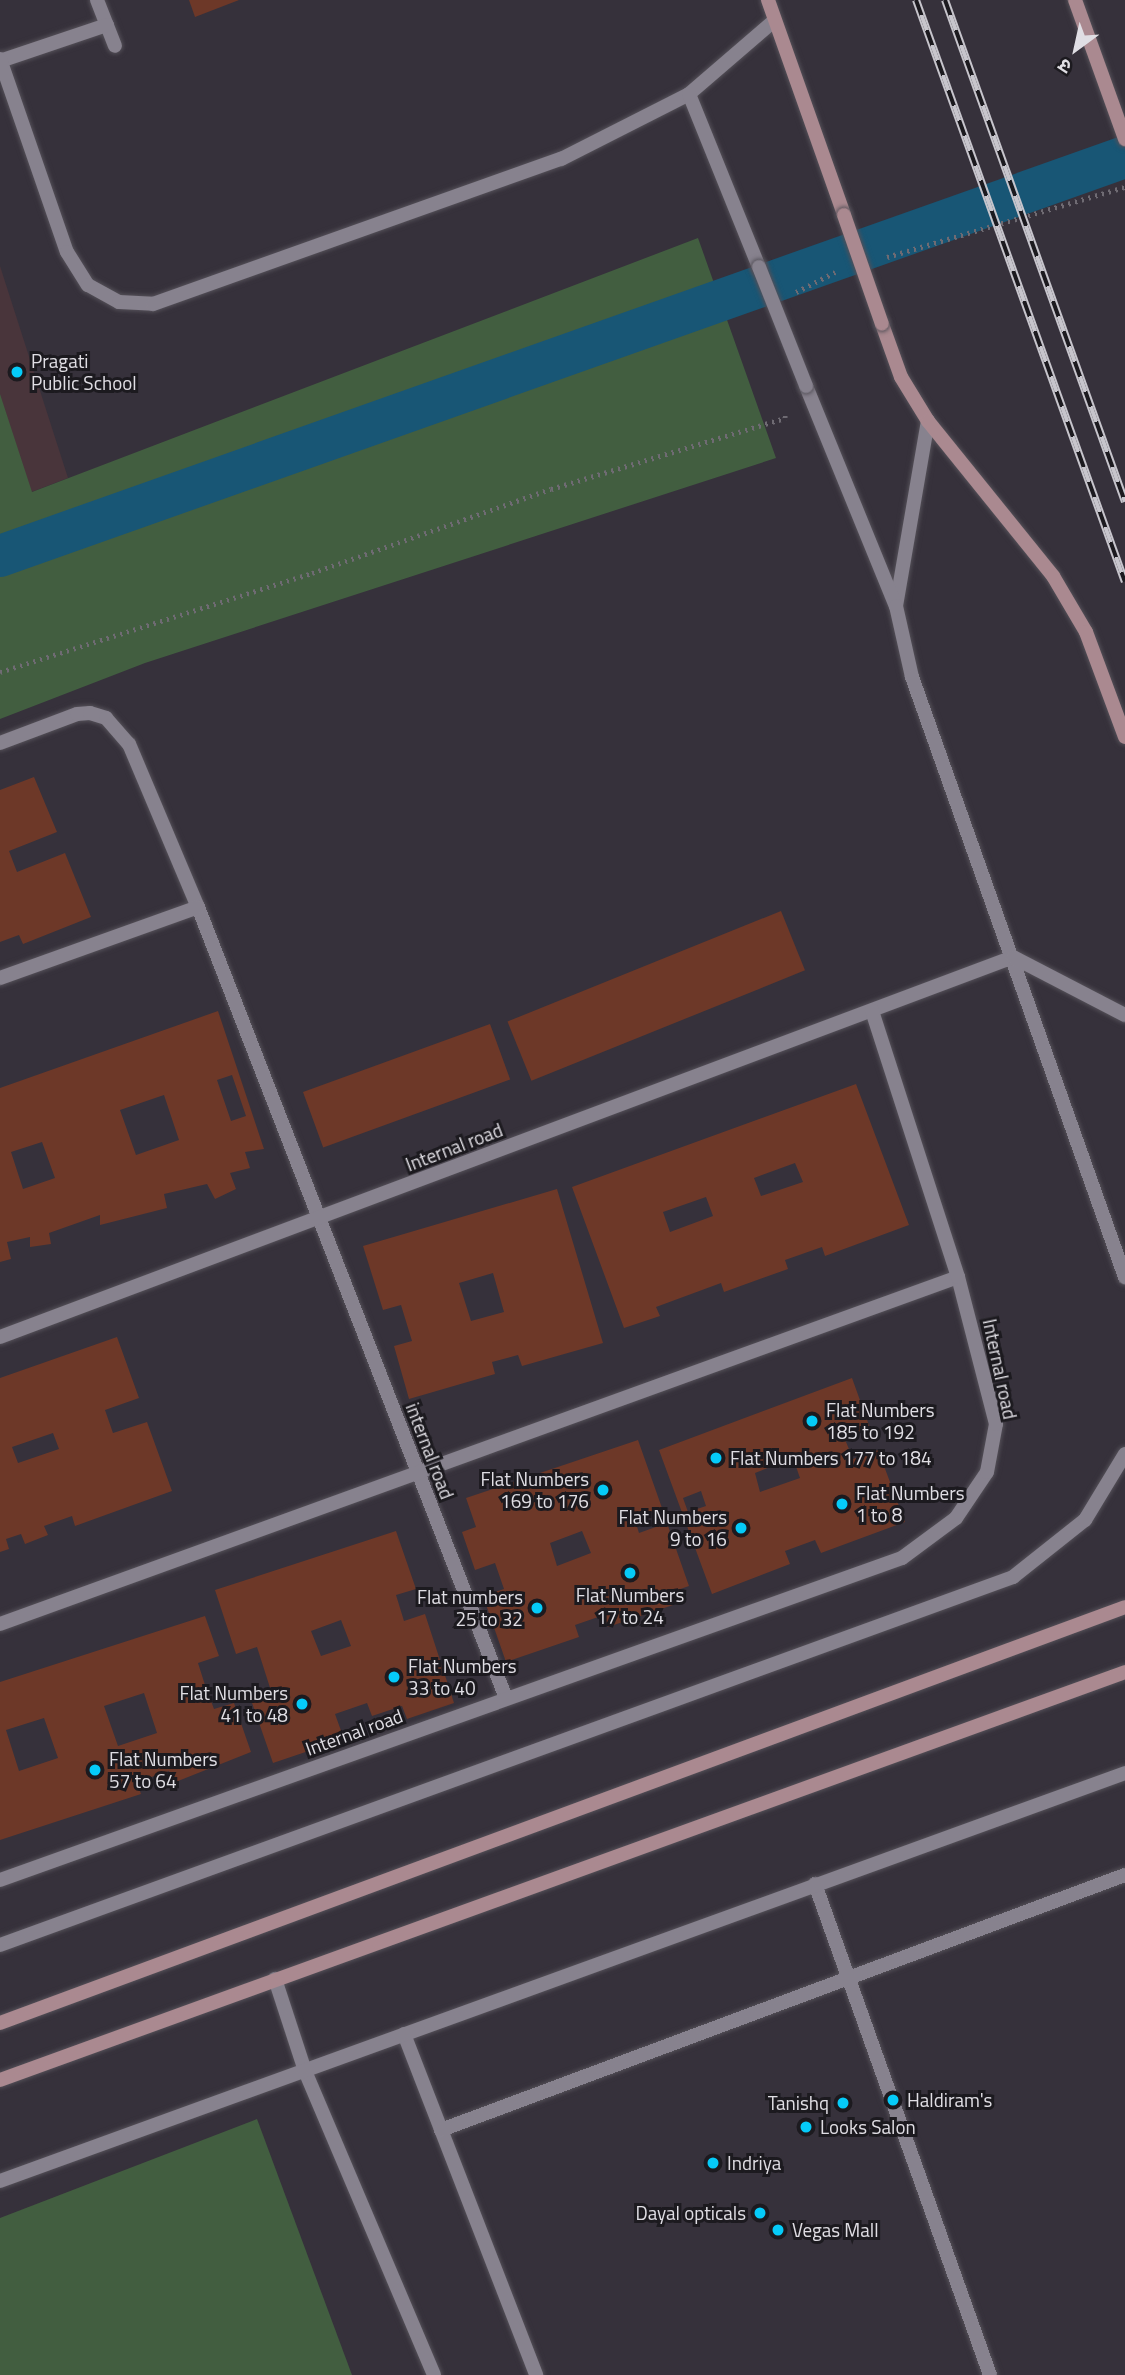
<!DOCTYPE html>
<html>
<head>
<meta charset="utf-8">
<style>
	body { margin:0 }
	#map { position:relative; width:1125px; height:2375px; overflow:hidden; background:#36313b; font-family:"Titillium Web","Noto Sans Devanagari",sans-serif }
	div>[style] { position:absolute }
	.education>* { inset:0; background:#49353b }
	.green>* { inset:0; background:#425e40 }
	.canal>* { height:42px; margin:-21px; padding:0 21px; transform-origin:21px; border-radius:21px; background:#185675 }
	.building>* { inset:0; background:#6d3828; transform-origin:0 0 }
	.path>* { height:4.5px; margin-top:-2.25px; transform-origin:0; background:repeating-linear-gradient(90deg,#6f6b73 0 2px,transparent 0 7px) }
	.roads { filter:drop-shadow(0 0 2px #545058) drop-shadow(0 0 2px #545058) }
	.lane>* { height:14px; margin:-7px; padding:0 7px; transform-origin:7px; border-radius:7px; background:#87828e }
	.street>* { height:14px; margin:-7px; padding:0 7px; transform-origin:7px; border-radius:7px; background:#87828e }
	.secondary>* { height:14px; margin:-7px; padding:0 7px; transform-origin:7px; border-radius:7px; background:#aa8990 }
	.rail>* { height:8px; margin-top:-4px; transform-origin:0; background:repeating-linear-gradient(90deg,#1c1a1f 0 16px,#c7c5cc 0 32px); box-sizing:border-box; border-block:2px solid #c7c5cc }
	.bridges { filter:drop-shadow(0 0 2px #545058) drop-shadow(0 0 2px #545058) }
	.street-bridge>* { height:14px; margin:-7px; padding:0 7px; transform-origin:7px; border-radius:7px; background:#87828e }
	.secondary-bridge>* { height:14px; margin:-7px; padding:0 7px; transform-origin:7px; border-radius:7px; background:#aa8990 }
	.dots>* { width:19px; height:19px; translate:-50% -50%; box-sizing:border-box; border:4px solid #1c1a1f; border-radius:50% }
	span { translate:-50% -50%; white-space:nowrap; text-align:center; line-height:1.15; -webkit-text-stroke:6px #1c1a1f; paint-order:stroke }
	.poi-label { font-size:19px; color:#e0dee4 }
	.left { translate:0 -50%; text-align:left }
	.right { translate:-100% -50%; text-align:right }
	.street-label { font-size:19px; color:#e0dee4 }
	.north { position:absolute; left:1041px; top:14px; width:70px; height:70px; -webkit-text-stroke:5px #1c1a1f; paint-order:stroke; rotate:213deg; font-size:19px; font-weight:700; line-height:28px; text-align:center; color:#e0dee4 }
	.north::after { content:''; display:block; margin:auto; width:24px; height:32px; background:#e0dee4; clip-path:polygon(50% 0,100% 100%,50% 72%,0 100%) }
</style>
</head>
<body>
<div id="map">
	<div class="education">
		<div style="clip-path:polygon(0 266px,68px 478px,0 504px)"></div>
	</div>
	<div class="green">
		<div style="clip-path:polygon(698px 238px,776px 458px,145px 663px,0 719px,0 394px,32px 492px)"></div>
		<div style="clip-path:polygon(257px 2119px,352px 2375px,0 2375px,0 2218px)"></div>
	</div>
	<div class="canal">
		<div style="left:0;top:556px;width:1194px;rotate:-19.53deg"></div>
	</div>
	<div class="building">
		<div style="clip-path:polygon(189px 0,239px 0,195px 17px)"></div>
		<div style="clip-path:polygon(34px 777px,57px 832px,9px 851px,17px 872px,65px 853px,91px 917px,23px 944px,19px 935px,0 942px,0 790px)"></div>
		<div style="left:781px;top:911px;width:64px;height:295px;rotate:68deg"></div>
		<div style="clip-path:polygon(evenodd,218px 1011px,264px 1149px,245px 1152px,250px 1168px,230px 1173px,236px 1189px,215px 1199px,207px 1184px,164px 1194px,167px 1208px,100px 1225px,100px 1215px,49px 1233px,51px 1244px,30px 1247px,30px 1237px,7px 1242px,11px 1259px,0 1262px,0 1088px,218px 1011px,232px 1075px,246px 1116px,231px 1121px,217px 1080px,232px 1075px,218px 1011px,164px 1095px,179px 1140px,136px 1155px,120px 1110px,164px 1095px,218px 1011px,42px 1142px,55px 1178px,23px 1189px,11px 1152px,42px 1142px)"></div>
		<div style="left:490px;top:1024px;width:59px;height:199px;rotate:70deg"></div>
		<div style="clip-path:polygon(evenodd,856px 1084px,909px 1225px,825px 1256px,822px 1247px,785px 1260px,788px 1269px,724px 1292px,721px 1283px,656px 1307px,660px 1316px,624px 1328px,572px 1187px,856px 1084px,795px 1163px,803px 1182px,761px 1196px,754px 1178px,795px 1163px,856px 1084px,706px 1197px,713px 1216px,670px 1232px,663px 1212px,706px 1197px)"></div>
		<div style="clip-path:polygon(evenodd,557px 1189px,603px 1343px,522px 1366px,518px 1355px,492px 1362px,495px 1374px,409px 1399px,394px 1346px,412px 1341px,401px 1305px,383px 1310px,363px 1246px,557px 1189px,493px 1273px,504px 1312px,471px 1321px,459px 1283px,493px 1273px)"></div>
		<div style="clip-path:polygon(evenodd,117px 1337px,139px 1398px,105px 1410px,113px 1433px,147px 1422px,172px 1491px,75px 1526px,72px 1516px,44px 1526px,48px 1535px,25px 1544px,21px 1534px,6px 1539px,9px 1549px,0 1552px,0 1378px,117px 1337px,53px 1433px,59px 1449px,18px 1463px,12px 1447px,53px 1433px)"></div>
		<div style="clip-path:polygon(evenodd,852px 1378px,870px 1428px,844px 1437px,853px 1459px,878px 1450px,905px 1522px,821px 1553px,815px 1540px,785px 1551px,790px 1564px,712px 1594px,659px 1450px,852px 1378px,793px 1458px,800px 1478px,760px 1492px,755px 1473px,793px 1458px,852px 1378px,701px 1491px,706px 1506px,688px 1512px,683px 1498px,701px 1491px)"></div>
		<div style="clip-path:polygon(evenodd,638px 1440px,662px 1508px,634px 1517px,639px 1533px,667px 1523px,689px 1586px,669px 1593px,673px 1605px,608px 1627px,604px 1615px,575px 1625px,579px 1637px,506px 1662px,483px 1596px,504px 1589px,495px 1563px,475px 1570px,462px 1532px,476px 1527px,466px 1498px,638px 1440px,582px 1531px,591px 1553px,557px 1566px,550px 1543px,582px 1531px)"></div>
		<div style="clip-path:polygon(evenodd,396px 1531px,416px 1589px,396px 1595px,404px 1621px,425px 1614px,454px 1703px,407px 1719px,402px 1706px,372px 1716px,367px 1703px,335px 1714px,344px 1739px,273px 1763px,251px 1700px,272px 1694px,257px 1647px,236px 1654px,215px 1590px,396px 1531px,341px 1620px,351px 1646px,321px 1656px,311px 1631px,341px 1620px)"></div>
		<div style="clip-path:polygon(evenodd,205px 1616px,219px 1656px,198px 1663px,205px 1685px,214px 1709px,234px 1703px,251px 1752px,173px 1783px,169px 1771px,137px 1782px,141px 1794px,0 1840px,0 1682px,205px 1616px,144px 1693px,157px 1733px,118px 1746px,104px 1706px,144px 1693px,205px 1616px,44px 1718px,58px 1758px,19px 1771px,6px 1730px,44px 1718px)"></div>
	</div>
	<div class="path">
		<div style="left:887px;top:257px;width:248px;rotate:-16.4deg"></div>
		<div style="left:796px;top:292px;width:44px;rotate:-27.1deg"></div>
		<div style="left:0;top:672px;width:327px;rotate:-17.6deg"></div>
		<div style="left:312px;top:573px;width:253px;rotate:-19.4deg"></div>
		<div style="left:551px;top:489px;width:245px;rotate:-16.9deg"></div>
		<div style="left:785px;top:418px;width:6px;rotate:-99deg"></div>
	</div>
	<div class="roads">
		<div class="lane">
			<div style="left:97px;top:0;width:49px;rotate:68.6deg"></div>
			<div style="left:0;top:61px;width:113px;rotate:-18.6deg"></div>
			<div style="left:896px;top:606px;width:188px;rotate:-80.2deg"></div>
			<div style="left:815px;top:1884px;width:521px;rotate:70.38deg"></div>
			<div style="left:275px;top:1979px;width:97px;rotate:71.9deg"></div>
			<div style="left:305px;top:2071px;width:330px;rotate:67deg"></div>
			<div style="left:404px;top:2034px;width:366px;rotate:68.8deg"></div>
			<div style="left:441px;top:2130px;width:730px;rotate:-20.45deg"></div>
		</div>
		<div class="street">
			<div style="left:0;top:59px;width:204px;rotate:70.9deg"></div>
			<div style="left:67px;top:252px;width:39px;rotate:58deg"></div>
			<div style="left:88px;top:285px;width:35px;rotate:29deg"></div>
			<div style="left:119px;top:302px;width:34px;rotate:3deg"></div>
			<div style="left:153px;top:304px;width:433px;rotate:-19.6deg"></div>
			<div style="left:561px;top:159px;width:144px;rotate:-26.9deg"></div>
			<div style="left:689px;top:94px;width:113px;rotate:-40.7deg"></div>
			<div style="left:689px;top:94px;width:187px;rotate:68deg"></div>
			<div style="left:806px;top:386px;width:238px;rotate:67.8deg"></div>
			<div style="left:896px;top:606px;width:73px;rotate:77.3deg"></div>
			<div style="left:912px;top:677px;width:637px;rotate:70.46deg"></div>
			<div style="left:0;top:743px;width:82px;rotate:-20.6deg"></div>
			<div style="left:77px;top:714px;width:13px;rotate:-4deg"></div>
			<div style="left:90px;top:713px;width:17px;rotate:17deg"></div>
			<div style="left:106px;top:718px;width:35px;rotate:49deg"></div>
			<div style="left:129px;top:744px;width:177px;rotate:67.1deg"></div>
			<div style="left:198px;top:907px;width:849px;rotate:68.73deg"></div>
			<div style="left:0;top:978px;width:210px;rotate:-19.7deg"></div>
			<div style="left:0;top:1337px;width:1082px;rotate:-20.56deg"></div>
			<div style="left:1013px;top:957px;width:126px;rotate:27.4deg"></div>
			<div style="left:0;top:1624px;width:1019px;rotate:-19.91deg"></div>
			<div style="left:0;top:1880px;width:958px;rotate:-19.65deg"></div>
			<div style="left:902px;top:1558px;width:67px;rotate:-36.5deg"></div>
			<div style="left:956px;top:1518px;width:55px;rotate:-56deg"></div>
			<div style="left:987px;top:1472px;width:49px;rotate:-79.4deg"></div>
			<div style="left:996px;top:1424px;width:152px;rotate:-104.5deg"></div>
			<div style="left:958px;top:1277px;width:280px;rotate:-107.9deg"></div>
			<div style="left:0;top:1945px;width:1078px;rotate:-19.96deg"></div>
			<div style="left:1013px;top:1577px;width:92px;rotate:-38.4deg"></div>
			<div style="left:1085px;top:1520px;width:77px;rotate:-58.8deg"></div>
			<div style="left:0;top:2181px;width:1197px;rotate:-19.93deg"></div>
		</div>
		<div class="secondary">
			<div style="left:768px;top:0;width:228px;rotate:70.5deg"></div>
			<div style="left:1075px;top:0;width:148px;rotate:70.2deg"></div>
			<div style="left:882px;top:324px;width:56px;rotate:70.3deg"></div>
			<div style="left:901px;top:377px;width:52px;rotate:58.5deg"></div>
			<div style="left:928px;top:421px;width:199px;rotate:51.1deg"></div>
			<div style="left:1053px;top:576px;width:65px;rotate:59.5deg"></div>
			<div style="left:1086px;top:632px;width:112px;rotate:69.6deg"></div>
			<div style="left:0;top:2023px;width:1199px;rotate:-20.29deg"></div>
			<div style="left:0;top:2080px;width:1197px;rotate:-19.93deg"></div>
		</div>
	</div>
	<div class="rail">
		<div style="left:916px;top:0;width:618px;rotate:70.25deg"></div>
		<div style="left:945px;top:0;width:533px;rotate:70.27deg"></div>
	</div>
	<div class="bridges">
		<div class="street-bridge">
			<div style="left:759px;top:267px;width:128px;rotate:68.4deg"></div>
		</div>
		<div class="secondary-bridge">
			<div style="left:844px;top:215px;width:115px;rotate:70.8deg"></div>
		</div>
	</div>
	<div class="dots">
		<div style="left:17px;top:372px;background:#05cbf9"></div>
		<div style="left:812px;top:1421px;background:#05cbf9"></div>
		<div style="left:716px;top:1458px;background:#05cbf9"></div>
		<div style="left:603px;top:1490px;background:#05cbf9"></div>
		<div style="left:842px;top:1504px;background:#05cbf9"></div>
		<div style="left:741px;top:1528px;background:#05cbf9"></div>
		<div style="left:630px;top:1573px;background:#05cbf9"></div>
		<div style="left:537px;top:1608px;background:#05cbf9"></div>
		<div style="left:394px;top:1677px;background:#05cbf9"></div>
		<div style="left:302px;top:1704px;background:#05cbf9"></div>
		<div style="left:95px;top:1770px;background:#05cbf9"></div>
		<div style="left:893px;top:2100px;background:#05cbf9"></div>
		<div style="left:843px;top:2103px;background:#05cbf9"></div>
		<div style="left:806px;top:2127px;background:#05cbf9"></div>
		<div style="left:713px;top:2163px;background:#05cbf9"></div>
		<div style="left:760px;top:2213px;background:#05cbf9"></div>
		<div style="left:778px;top:2230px;background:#05cbf9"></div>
	</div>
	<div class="poi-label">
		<span class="left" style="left:31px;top:372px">Pragati<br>Public School</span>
		<span class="left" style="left:826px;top:1421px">Flat Numbers<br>185 to 192</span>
		<span class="left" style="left:730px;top:1458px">Flat Numbers 177 to 184</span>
		<span class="right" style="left:589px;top:1490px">Flat Numbers<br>169 to 176</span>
		<span class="left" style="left:856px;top:1504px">Flat Numbers<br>1 to 8</span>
		<span class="right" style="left:727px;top:1528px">Flat Numbers<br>9 to 16</span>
		<span style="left:630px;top:1606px">Flat Numbers<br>17 to 24</span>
		<span class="right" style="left:523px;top:1608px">Flat numbers<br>25 to 32</span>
		<span class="left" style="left:408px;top:1677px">Flat Numbers<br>33 to 40</span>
		<span class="right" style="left:288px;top:1704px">Flat Numbers<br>41 to 48</span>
		<span class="left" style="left:109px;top:1770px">Flat Numbers<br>57 to 64</span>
		<span class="left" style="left:907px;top:2100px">Haldiram's</span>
		<span class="right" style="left:829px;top:2103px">Tanishq</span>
		<span class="left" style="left:820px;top:2127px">Looks Salon</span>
		<span class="left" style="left:727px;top:2163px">Indriya</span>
		<span class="right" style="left:746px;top:2213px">Dayal opticals</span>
		<span class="left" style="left:792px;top:2230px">Vegas Mall</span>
	</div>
	<div class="street-label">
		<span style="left:454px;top:1147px;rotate:-21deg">Internal road</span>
		<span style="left:1000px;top:1369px;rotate:78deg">Internal road</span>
		<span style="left:430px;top:1451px;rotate:69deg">internal road</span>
		<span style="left:354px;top:1732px;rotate:-20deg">Internal road</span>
	</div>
	<div class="north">उ</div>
</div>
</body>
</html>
